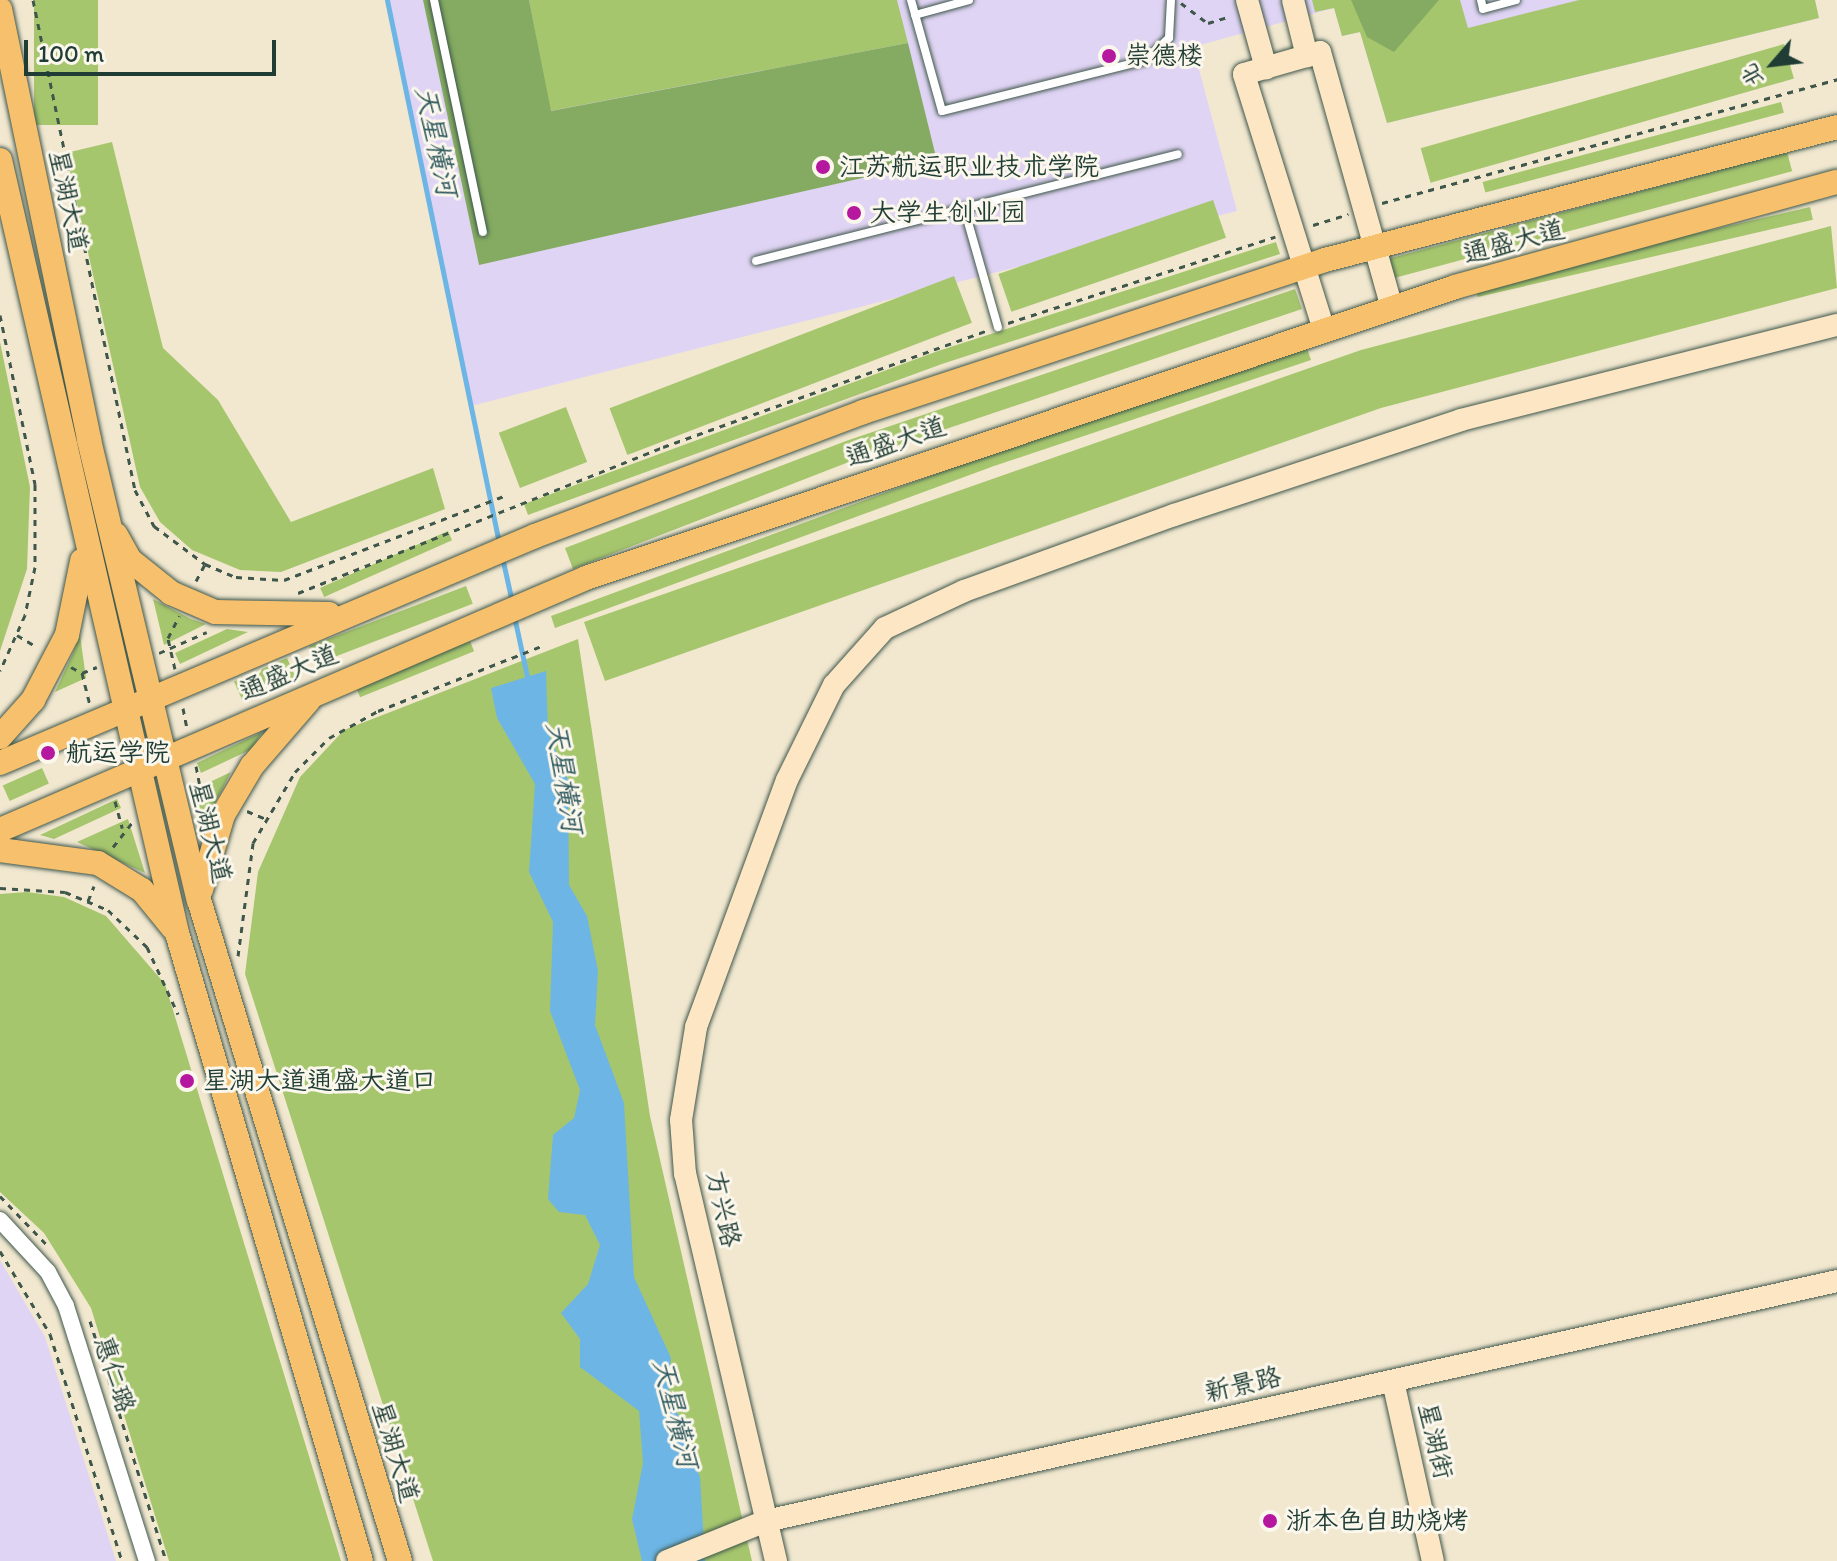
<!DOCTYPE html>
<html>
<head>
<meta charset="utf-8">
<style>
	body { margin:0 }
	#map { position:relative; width:1837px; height:1561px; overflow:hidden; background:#f2e8d0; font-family:Itim,"LXGW WenKai TC",sans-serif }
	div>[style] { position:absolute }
	.built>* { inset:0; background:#e0d4f4 }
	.green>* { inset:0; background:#a6c66e; transform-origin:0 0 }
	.forest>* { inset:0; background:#84ab61 }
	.water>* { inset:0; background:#6db5e4 }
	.stream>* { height:5px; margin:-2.5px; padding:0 2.5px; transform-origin:2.5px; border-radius:2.5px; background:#6db5e4 }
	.path>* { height:3px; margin-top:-1.5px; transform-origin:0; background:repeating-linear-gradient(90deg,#3f574b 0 6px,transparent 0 12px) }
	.roads { filter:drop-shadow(0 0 2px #3f574b) drop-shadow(0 0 2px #3f574b) }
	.lane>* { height:8px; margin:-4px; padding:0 4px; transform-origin:4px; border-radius:4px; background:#fff }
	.street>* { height:16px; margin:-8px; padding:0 8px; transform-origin:8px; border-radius:8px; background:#fff }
	.secondary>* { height:22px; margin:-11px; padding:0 11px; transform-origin:11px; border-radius:11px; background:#fce6c4 }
	.primary>* { height:24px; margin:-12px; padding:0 12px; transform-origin:12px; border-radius:12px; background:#f7c06c }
	.dots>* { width:22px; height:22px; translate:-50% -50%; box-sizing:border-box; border:4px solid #fbf7ec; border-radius:50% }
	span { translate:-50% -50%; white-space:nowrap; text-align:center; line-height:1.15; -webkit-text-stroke:6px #fbf7ec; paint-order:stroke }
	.poi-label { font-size:26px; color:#1f3d34 }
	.left { translate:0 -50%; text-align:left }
	.street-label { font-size:26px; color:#1f3d34 }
	.water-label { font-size:28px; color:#325b60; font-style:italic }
	.north { position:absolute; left:1733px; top:24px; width:80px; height:80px; -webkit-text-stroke:6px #fbf7ec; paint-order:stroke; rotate:242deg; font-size:22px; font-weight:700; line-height:32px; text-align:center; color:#1f3d34 }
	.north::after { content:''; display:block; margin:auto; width:28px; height:36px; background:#1f3d34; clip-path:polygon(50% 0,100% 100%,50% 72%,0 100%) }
	.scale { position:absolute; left:24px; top:40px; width:252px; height:36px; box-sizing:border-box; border:4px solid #1f3d34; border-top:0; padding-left:10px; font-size:24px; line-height:28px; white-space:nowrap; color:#1f3d34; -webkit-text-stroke:6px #fbf7ec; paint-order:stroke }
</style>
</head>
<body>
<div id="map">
	<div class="built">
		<div style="clip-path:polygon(387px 0,1815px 0,1819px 18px,1387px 123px,1360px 32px,1342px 36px,1334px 8px,1193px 47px,1237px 211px,471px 406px)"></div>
		<div style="clip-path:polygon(0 1260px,45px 1337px,116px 1561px,0 1561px)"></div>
	</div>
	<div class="green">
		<div style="left:34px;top:0;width:64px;height:125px"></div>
		<div style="clip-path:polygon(529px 0,897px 0,908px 43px,550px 111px)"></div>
		<div style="clip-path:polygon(1312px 0,1460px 0,1468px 28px,1579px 0,1815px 0,1819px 18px,1387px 123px,1360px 32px,1342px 36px,1334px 8px,1315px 12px)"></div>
		<div style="left:1784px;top:44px;width:36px;height:378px;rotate:74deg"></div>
		<div style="left:1781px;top:102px;width:11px;height:309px;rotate:75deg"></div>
		<div style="clip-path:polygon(112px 142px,163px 348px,218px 400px,291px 522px,433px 468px,445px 509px,281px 572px,240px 570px,192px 550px,160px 522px,140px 487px,66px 153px)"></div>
		<div style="left:1787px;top:152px;width:20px;height:434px;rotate:75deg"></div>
		<div style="left:1213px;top:200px;width:40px;height:227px;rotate:71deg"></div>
		<div style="left:1810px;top:207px;width:13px;height:344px;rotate:77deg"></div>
		<div style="clip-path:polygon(1831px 226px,1837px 288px,1381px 408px,605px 681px,584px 622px,1361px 350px)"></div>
		<div style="clip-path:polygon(1276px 242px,1280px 254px,942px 364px,528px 515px,524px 504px,938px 351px)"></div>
		<div style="left:954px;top:276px;width:50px;height:369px;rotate:69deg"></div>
		<div style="clip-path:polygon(1295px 289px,1302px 309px,854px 460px,573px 569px,565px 548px,846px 441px)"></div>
		<div style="clip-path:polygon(0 342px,30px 487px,27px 569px,0 651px)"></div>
		<div style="clip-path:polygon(1307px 348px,1311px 360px,994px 466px,555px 628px,551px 616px,990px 454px)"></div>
		<div style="left:566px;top:407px;width:59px;height:72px;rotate:69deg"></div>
		<div style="left:448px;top:531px;width:10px;height:140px;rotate:66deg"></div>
		<div style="left:466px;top:586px;width:19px;height:168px;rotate:69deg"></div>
		<div style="clip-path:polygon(153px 599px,191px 619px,206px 624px,164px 645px)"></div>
		<div style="clip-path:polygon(227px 629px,248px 632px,180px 664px,175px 653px)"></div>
		<div style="clip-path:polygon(80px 635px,86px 678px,55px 692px,74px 651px)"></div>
		<div style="clip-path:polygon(578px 639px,650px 1116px,752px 1561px,433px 1561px,245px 974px,258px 872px,300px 777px,344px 730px)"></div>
		<div style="left:470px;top:641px;width:11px;height:123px;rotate:68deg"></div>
		<div style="left:287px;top:658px;width:22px;height:58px;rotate:66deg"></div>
		<div style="clip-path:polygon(262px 732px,252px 749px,201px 773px,197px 763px)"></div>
		<div style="left:42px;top:768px;width:17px;height:43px;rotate:66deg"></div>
		<div style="clip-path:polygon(231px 772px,204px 825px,195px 789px)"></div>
		<div style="clip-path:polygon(117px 799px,121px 808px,54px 839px,40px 835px)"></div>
		<div style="clip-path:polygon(128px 819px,145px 873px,77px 842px)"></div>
		<div style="clip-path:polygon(27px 892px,64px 897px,106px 916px,165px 984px,341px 1561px,169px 1561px,91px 1308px,44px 1233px,0 1192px,0 894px)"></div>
	</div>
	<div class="forest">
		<div style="clip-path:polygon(423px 0,529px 0,551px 111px,908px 43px,937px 161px,479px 265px)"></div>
		<div style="clip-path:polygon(1351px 0,1439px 0,1394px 52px,1367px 37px)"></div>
	</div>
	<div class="water">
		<div style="clip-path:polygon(546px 671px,548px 732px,568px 780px,569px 885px,587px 916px,598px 971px,595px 1025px,624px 1103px,634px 1277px,671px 1358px,668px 1386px,700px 1477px,705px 1561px,642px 1561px,632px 1519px,643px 1463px,639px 1411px,580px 1367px,580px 1339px,561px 1313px,588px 1284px,600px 1245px,585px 1215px,559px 1212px,548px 1199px,553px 1135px,574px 1118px,580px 1090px,550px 1011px,553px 922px,529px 872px,535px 784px,497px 718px,491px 688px)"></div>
	</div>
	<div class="stream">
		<div style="left:387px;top:0;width:554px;rotate:78.35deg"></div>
		<div style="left:502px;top:557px;width:46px;rotate:77.5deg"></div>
		<div style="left:514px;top:616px;width:66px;rotate:77.8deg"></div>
	</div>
	<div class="path">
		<div style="left:33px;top:0;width:501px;rotate:78.24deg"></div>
		<div style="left:135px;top:490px;width:41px;rotate:62.2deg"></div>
		<div style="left:154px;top:526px;width:64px;rotate:36.7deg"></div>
		<div style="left:205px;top:564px;width:34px;rotate:23deg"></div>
		<div style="left:236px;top:577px;width:48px;rotate:3.6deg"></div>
		<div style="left:284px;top:580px;width:239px;rotate:-20.9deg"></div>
		<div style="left:1181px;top:3px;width:34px;rotate:37deg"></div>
		<div style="left:1208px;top:23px;width:21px;rotate:-17deg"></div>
		<div style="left:1382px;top:203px;width:472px;rotate:-15.2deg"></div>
		<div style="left:1313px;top:225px;width:37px;rotate:-17deg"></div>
		<div style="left:0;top:315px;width:173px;rotate:78.3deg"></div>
		<div style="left:35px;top:484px;width:83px;rotate:90deg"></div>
		<div style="left:35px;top:567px;width:49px;rotate:101.8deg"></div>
		<div style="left:25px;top:615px;width:61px;rotate:114.1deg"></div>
		<div style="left:1008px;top:323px;width:281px;rotate:-17.9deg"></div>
		<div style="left:196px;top:581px;width:19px;rotate:-62deg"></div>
		<div style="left:298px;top:593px;width:393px;rotate:-21.8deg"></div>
		<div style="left:663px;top:447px;width:343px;rotate:-19.8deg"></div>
		<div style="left:17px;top:635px;width:23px;rotate:31deg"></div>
		<div style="left:159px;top:653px;width:52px;rotate:-23.6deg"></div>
		<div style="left:71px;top:667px;width:13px;rotate:29deg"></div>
		<div style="left:82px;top:673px;width:32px;rotate:76deg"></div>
		<div style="left:175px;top:669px;width:32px;rotate:-103deg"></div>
		<div style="left:168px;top:638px;width:25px;rotate:-63deg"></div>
		<div style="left:82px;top:673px;width:16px;rotate:-22deg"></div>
		<div style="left:183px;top:708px;width:20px;rotate:79deg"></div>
		<div style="left:100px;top:742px;width:21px;rotate:76deg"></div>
		<div style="left:196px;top:766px;width:26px;rotate:79deg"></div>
		<div style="left:201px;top:792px;width:11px;rotate:22deg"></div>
		<div style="left:115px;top:801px;width:28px;rotate:75deg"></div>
		<div style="left:247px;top:811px;width:21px;rotate:23deg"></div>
		<div style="left:113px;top:847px;width:31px;rotate:-52deg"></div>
		<div style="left:0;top:888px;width:65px;rotate:3.5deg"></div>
		<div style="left:65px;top:892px;width:47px;rotate:22.7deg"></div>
		<div style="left:108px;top:910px;width:54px;rotate:43.5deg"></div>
		<div style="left:147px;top:947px;width:74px;rotate:65.2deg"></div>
		<div style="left:88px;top:901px;width:16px;rotate:-68deg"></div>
		<div style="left:238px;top:956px;width:114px;rotate:-82.4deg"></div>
		<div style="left:253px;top:843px;width:82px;rotate:-59.4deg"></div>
		<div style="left:295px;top:772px;width:48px;rotate:-45deg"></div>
		<div style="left:329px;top:738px;width:56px;rotate:-28.9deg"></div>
		<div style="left:378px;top:711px;width:175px;rotate:-21.7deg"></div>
		<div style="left:0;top:1196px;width:68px;rotate:46.2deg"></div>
		<div style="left:0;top:1251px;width:97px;rotate:58.9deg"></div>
		<div style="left:50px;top:1334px;width:238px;rotate:72.4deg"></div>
		<div style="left:90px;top:1321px;width:252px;rotate:72.4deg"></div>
	</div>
	<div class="roads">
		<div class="lane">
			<div style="left:434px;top:0;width:237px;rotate:78.1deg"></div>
			<div style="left:911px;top:0;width:115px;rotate:74.4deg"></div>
			<div style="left:942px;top:111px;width:210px;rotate:-14deg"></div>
			<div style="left:1146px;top:60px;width:32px;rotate:-44deg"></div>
			<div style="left:1169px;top:38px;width:38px;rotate:-87deg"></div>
			<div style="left:1481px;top:0;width:9px;rotate:77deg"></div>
			<div style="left:1483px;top:9px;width:34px;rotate:-15deg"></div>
			<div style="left:915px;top:15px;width:56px;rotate:-15.5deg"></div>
			<div style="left:964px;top:208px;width:124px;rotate:74.1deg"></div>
			<div style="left:756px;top:261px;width:435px;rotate:-14.2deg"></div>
		</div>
		<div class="street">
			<div style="left:0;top:1220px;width:71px;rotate:47.3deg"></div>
			<div style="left:48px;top:1272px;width:38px;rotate:62deg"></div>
			<div style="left:66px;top:1306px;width:268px;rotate:72.4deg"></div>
		</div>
		<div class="secondary">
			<div style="left:1247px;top:0;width:71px;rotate:74.4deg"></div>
			<div style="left:1293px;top:0;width:58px;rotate:76deg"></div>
			<div style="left:1324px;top:330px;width:268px;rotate:-107.4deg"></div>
			<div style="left:1244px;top:74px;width:79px;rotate:-16.1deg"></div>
			<div style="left:1320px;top:52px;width:266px;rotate:74.3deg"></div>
			<div style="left:1393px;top:1381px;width:184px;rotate:77.5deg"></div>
			<div style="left:667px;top:1561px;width:107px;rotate:-22deg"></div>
			<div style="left:766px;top:1521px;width:1098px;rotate:-12.63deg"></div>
			<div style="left:776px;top:1561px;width:398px;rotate:-103.2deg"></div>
			<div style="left:685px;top:1174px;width:54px;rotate:-94.2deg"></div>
			<div style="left:681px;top:1120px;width:94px;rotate:-80.8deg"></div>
			<div style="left:696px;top:1027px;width:263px;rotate:-69.8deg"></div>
			<div style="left:787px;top:780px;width:106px;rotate:-63.7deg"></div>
			<div style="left:834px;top:685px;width:76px;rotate:-48.2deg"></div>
			<div style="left:885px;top:628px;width:87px;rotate:-25.1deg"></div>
			<div style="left:964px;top:591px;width:223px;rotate:-19.9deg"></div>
			<div style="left:1174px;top:515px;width:302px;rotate:-18.3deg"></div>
			<div style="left:1461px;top:420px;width:388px;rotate:-14.2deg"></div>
		</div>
		<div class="primary">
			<div style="left:0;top:9px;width:440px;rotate:78.3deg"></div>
			<div style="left:89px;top:440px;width:473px;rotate:76.6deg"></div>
			<div style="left:199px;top:900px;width:691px;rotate:73.09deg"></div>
			<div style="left:0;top:160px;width:793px;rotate:77.1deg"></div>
			<div style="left:177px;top:933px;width:654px;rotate:73.67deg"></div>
			<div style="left:116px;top:535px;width:29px;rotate:61deg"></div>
			<div style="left:130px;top:560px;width:53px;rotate:38.8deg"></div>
			<div style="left:171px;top:593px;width:48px;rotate:23.4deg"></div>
			<div style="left:215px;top:612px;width:114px;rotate:1deg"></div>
			<div style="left:0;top:737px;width:50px;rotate:-48.3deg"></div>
			<div style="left:33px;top:700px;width:73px;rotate:-62.4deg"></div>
			<div style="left:67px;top:635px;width:76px;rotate:-78.5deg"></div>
			<div style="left:0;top:763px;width:581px;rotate:-22.99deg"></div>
			<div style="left:535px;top:536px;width:351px;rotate:-20.7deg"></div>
			<div style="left:863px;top:412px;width:486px;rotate:-18.2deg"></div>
			<div style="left:1325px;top:260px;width:529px;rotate:-14.56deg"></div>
			<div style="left:0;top:830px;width:638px;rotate:-23.27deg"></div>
			<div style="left:586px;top:578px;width:916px;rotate:-18.51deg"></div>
			<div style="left:1455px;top:287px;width:396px;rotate:-15.4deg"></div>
			<div style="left:0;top:850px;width:99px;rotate:7.6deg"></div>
			<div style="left:98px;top:863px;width:52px;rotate:31.5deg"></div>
			<div style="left:142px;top:890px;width:49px;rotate:50.8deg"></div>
			<div style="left:201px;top:890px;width:78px;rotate:-73.7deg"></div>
			<div style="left:223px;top:815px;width:57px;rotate:-59.4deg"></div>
			<div style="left:252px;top:766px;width:87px;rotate:-49.2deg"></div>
		</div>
	</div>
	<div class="dots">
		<div style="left:1109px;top:56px;background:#b5179e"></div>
		<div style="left:823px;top:167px;background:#b5179e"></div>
		<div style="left:854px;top:213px;background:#b5179e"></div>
		<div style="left:48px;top:753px;background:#b5179e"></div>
		<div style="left:187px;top:1081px;background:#b5179e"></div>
		<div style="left:1270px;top:1521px;background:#b5179e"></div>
	</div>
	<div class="poi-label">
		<span class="left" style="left:1125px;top:56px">崇德楼</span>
		<span class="left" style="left:839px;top:167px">江苏航运职业技术学院</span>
		<span class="left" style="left:870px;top:213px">大学生创业园</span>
		<span class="left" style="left:66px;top:753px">航运学院</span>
		<span class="left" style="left:203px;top:1081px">星湖大道通盛大道口</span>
		<span class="left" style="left:1286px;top:1521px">浙本色自助烧烤</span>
	</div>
	<div class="street-label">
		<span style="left:68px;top:201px;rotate:78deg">星湖大道</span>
		<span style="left:1514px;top:242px;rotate:-15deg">通盛大道</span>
		<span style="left:896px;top:442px;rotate:-19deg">通盛大道</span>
		<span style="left:289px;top:673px;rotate:-23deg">通盛大道</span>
		<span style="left:210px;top:832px;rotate:76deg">星湖大道</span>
		<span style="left:723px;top:1209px;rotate:78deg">方兴路</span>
		<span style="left:114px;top:1374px;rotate:72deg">惠仁璐</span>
		<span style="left:1243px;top:1385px;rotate:-13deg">新景路</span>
		<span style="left:1435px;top:1441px;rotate:77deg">星湖街</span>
		<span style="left:395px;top:1452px;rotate:73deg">星湖大道</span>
	</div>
	<div class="water-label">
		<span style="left:437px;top:141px;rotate:78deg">天星横河</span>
		<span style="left:565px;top:777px;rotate:81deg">天星横河</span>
		<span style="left:676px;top:1413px;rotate:76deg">天星横河</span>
	</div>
	<div class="north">北</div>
	<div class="scale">100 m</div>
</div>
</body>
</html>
